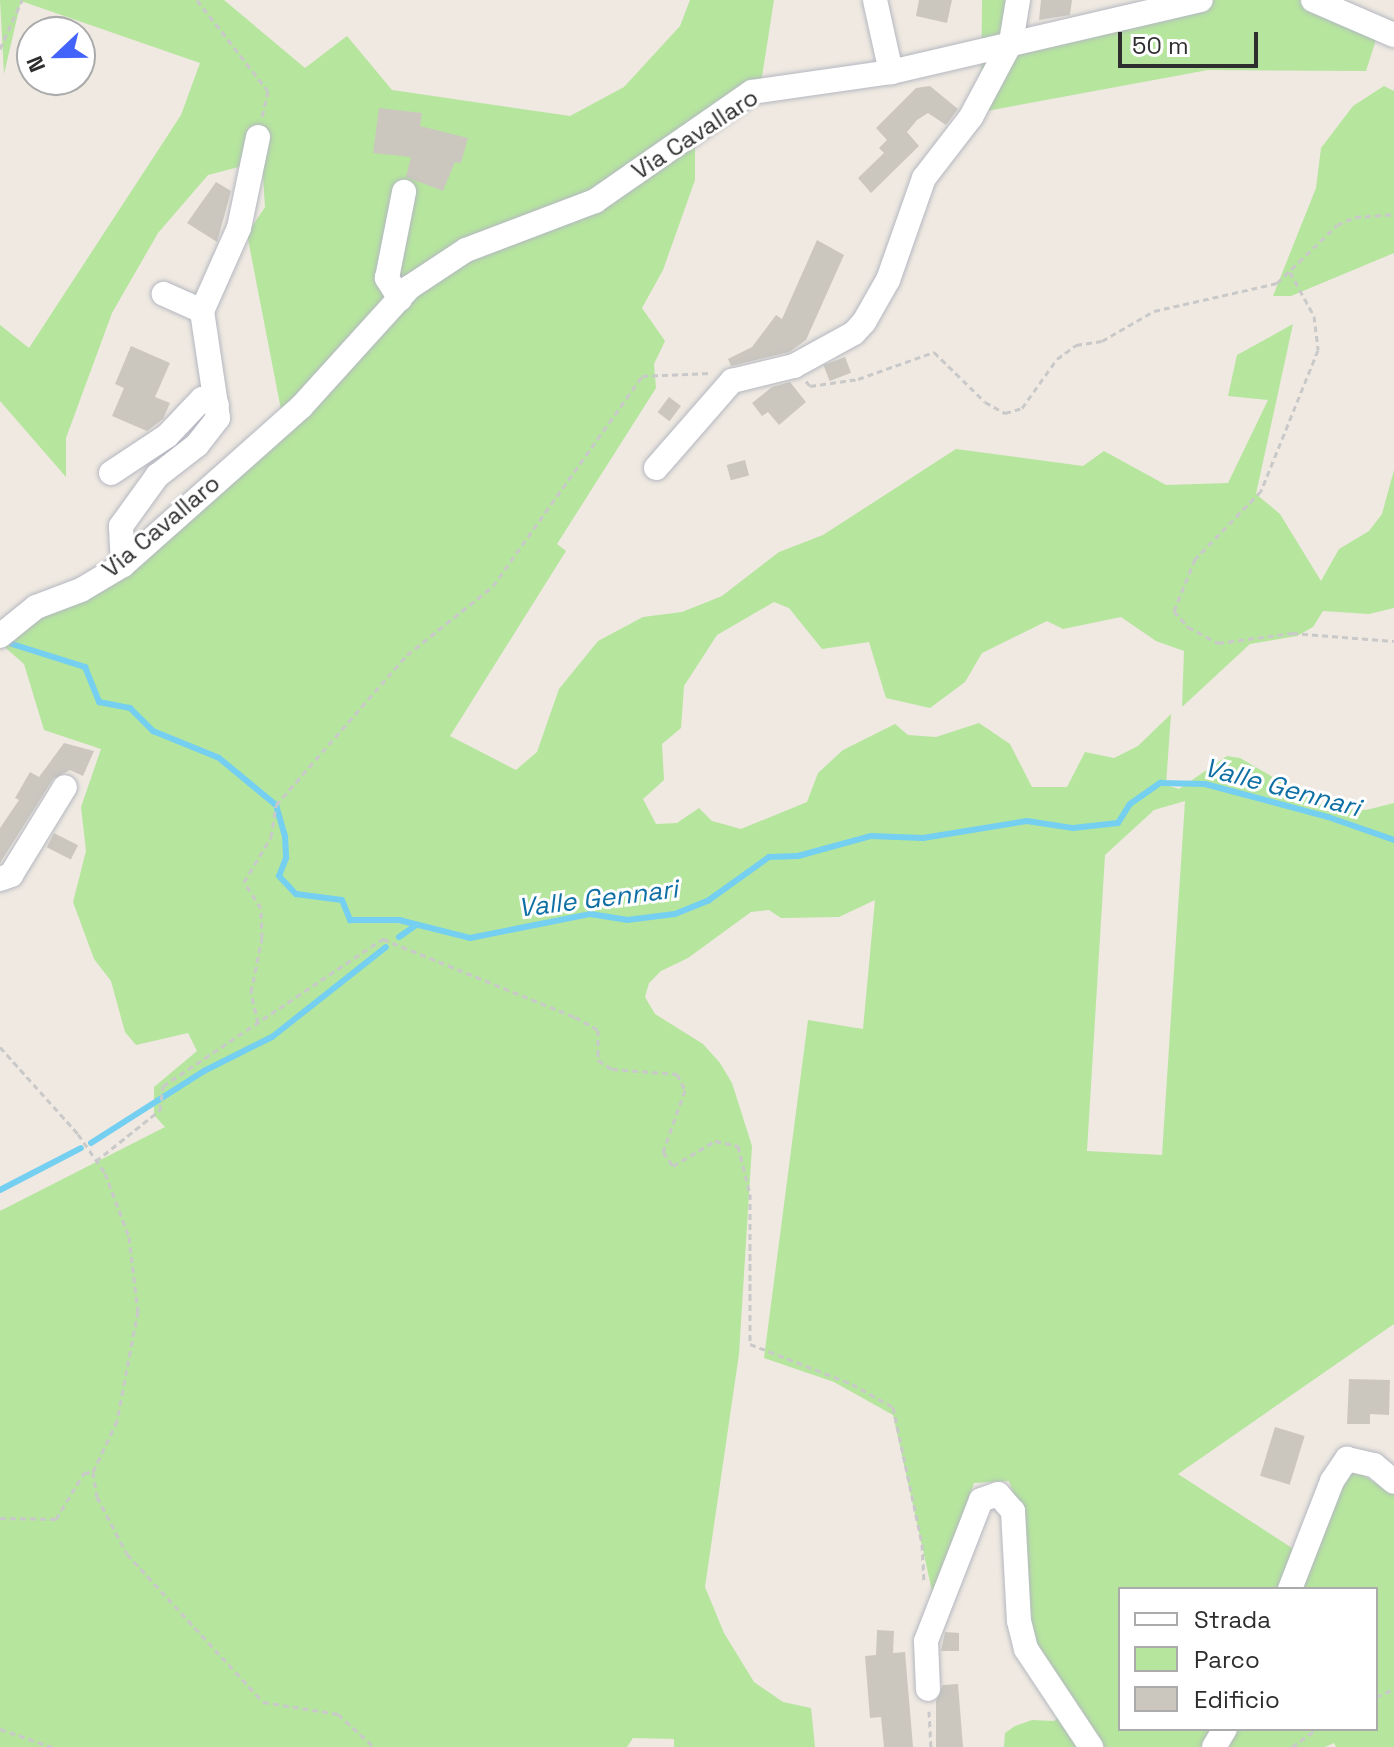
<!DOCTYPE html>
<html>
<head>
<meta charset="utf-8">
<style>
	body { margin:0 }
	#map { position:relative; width:1394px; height:1747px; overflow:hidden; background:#efe9e1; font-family:"Space Grotesk",sans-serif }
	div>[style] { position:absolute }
	.green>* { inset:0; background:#b6e59e }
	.stream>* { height:6px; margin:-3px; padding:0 3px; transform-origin:3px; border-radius:3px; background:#75cff0 }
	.building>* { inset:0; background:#cbc7bf; transform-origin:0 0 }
	.path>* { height:3px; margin-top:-1.5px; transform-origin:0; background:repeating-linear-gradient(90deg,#c9c9c9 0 6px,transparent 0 10px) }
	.roads { filter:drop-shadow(0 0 2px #b4b7c1) drop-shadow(0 0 2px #b4b7c1) }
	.minor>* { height:24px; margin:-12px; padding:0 12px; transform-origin:12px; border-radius:12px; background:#fff }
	span { translate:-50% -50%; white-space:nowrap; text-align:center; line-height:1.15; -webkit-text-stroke:6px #fff; paint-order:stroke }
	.street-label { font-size:24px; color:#2e2e2e }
	.water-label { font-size:26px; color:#0d6fa3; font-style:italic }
	.legend { position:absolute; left:1118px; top:1587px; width:260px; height:144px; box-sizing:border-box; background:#fff; border:2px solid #ababab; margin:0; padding:10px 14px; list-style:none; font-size:24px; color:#2e2e2e }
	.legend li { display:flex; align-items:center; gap:16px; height:40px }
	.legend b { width:40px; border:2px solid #ababab }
	.north { position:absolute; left:16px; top:16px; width:80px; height:80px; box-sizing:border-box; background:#fff; border:2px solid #ababab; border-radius:50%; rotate:248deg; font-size:22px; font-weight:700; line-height:32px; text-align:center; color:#2e2e2e }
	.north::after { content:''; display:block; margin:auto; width:28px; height:36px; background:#4264fb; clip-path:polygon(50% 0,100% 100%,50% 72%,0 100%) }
	.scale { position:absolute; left:1118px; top:32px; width:140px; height:36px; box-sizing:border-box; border:4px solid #2e2e2e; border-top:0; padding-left:10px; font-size:24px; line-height:28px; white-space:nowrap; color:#2e2e2e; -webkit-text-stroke:6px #fff; paint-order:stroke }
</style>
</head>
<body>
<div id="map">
	<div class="green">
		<div style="clip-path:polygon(evenodd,0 0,224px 0,305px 68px,347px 36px,392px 90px,570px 116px,624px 87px,680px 26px,690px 0,774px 0,761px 83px,695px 134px,695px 180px,663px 270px,642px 308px,665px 341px,654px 364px,656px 388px,557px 544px,566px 551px,450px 736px,516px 770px,537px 752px,559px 689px,598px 641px,643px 617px,682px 612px,722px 596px,779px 552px,823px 535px,956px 449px,1083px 466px,1104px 451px,1166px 485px,1228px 483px,1268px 400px,1228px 396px,1237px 355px,1293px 324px,1256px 494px,1280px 514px,1321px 581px,1339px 549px,1369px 531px,1382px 514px,1394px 470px,1394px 608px,1369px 614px,1323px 611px,1313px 627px,1297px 636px,1250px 644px,1182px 707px,1184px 651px,1156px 641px,1121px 617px,1063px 629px,1047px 621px,982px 653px,965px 682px,930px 708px,886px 698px,869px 642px,822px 649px,789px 608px,774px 602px,717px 635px,684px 686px,681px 728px,662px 744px,664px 780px,643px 799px,656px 824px,677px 823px,699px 808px,712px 821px,741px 829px,807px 802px,818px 773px,843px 750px,895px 724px,908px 735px,936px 737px,979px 723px,1010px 744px,1032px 787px,1067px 787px,1085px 752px,1114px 758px,1138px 746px,1171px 714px,1166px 785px,1179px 789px,1227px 756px,1240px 758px,1326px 808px,1366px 810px,1394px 803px,1394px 1324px,1178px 1474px,1309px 1559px,1351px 1468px,1394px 1494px,1394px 1747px,1336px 1747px,1334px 1743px,1325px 1747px,1004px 1747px,1005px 1733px,1015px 1726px,1032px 1720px,1054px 1721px,1071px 1706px,1034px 1647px,1019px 1511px,1009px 1481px,974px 1483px,934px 1600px,893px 1415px,834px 1382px,764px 1358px,808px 1020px,863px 1029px,875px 900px,839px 917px,781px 918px,769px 910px,751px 912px,688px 958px,661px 971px,649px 983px,645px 997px,655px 1014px,703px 1044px,720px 1063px,732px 1083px,752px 1146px,739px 1354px,705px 1587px,724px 1633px,754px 1682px,783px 1702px,811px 1708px,815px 1747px,674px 1747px,674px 1739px,633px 1738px,627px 1747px,0 1747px,0 1211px,165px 1127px,154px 1115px,154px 1087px,197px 1051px,188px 1033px,136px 1045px,125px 1032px,111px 981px,94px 959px,73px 902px,86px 851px,81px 807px,101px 749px,44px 730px,24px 664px,0 643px,120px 558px,283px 420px,247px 234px,265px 207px,262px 161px,208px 175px,158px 233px,112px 313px,66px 438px,66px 477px,0 401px,0 325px,29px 348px,181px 115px,200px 63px,21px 1px,4px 74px,0 0,1185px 801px,1162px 1155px,1087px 1151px,1105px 855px,1154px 810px,1185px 801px,0 0,1120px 1589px,1376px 1589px,1376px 1729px,1120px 1729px,1120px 1589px)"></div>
		<div style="clip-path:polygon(982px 0,1014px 0,1006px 36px,1189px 0,1334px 0,1382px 21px,1366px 71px,1208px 70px,981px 112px)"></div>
		<div style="clip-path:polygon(1384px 86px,1394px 91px,1394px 253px,1291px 296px,1273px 296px,1316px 188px,1321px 148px,1353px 106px)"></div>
	</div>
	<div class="stream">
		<div style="left:12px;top:644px;width:77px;rotate:17.5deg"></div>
		<div style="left:85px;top:667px;width:38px;rotate:68deg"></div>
		<div style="left:99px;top:702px;width:32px;rotate:11deg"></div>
		<div style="left:130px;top:708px;width:33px;rotate:45deg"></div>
		<div style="left:153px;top:731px;width:71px;rotate:22.2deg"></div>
		<div style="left:219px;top:758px;width:74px;rotate:39.5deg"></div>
		<div style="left:276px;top:805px;width:32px;rotate:74deg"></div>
		<div style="left:285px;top:836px;width:22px;rotate:87deg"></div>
		<div style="left:286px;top:858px;width:19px;rotate:111deg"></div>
		<div style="left:279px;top:876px;width:25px;rotate:47deg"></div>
		<div style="left:296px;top:894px;width:46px;rotate:7.4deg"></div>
		<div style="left:342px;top:900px;width:22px;rotate:68deg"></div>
		<div style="left:350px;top:920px;width:49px"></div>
		<div style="left:399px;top:920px;width:73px;rotate:14.2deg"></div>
		<div style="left:470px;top:938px;width:122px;rotate:-11.3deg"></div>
		<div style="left:590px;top:914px;width:37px;rotate:9deg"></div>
		<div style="left:627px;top:920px;width:48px;rotate:-7.1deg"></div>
		<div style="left:675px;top:914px;width:37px;rotate:-22deg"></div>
		<div style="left:709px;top:900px;width:74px;rotate:-35.6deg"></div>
		<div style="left:769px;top:857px;width:29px;rotate:-2deg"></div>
		<div style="left:798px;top:856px;width:76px;rotate:-15.3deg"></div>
		<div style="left:871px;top:836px;width:52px;rotate:2.2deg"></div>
		<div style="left:923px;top:838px;width:105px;rotate:-9.3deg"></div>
		<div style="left:1027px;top:821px;width:47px;rotate:8.7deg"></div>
		<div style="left:1073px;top:828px;width:45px;rotate:-6.3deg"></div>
		<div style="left:1118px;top:823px;width:22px;rotate:-58deg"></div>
		<div style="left:1130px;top:804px;width:37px;rotate:-35deg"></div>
		<div style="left:1160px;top:783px;width:45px;rotate:1.3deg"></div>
		<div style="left:1205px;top:784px;width:127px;rotate:15deg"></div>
		<div style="left:1328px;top:817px;width:70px;rotate:19.2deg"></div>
		<div style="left:399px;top:937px;width:19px;rotate:-35deg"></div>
		<div style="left:91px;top:1143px;width:134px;rotate:-32.5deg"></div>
		<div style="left:204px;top:1071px;width:76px;rotate:-26.6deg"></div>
		<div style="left:272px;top:1037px;width:145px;rotate:-38.3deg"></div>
		<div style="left:0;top:1190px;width:91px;rotate:-27.4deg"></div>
	</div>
	<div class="building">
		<div style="clip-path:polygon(919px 0,952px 0,947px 23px,916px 16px)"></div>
		<div style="clip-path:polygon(1041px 0,1072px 0,1070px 15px,1039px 20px)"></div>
		<div style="clip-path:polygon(930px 86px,958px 109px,946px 125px,928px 113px,917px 120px,907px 132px,919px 146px,871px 193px,858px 178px,884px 153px,879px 148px,887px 140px,876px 128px,916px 88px)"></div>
		<div style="clip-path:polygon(379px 108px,422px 113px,420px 126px,468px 138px,461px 163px,455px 162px,443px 191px,406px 177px,411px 157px,373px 153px)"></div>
		<div style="clip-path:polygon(216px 182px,231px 191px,217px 242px,187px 223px)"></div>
		<div style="clip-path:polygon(817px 240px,844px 255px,806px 340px,789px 352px,731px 366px,728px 359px,752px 347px,776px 315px,782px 319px)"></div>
		<div style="clip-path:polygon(131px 346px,170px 363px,155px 397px,170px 403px,163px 419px,147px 431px,112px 416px,124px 388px,115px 384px)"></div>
		<div style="left:845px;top:357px;width:17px;height:23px;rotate:69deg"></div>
		<div style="clip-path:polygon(790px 382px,806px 402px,779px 425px,768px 412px,762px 416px,752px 403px,772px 387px)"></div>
		<div style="left:669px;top:397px;width:15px;height:19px;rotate:37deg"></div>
		<div style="left:745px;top:460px;width:16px;height:19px;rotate:75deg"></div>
		<div style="clip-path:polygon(64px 743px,94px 751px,83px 776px,70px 770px,53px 779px,0 863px,0 828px,19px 800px,15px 798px,30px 772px,39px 777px)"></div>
		<div style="left:54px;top:833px;width:27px;height:16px;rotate:27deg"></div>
		<div style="clip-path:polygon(1349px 1379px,1390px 1380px,1389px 1415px,1370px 1414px,1370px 1424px,1347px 1424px)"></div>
		<div style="left:1275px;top:1427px;width:31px;height:51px;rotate:17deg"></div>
		<div style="clip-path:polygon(877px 1630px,894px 1631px,893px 1653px,905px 1652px,913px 1747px,884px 1747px,881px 1717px,870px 1718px,865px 1656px,876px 1655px)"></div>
		<div style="clip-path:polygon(945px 1632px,959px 1633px,959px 1651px,941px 1651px)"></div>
		<div style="clip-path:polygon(958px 1684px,963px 1747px,936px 1747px,936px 1701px,943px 1685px)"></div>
	</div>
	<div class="path">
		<div style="left:197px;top:0;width:115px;rotate:52deg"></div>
		<div style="left:268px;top:91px;width:27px;rotate:103deg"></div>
		<div style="left:0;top:49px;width:54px;rotate:-65.8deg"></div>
		<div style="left:1290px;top:272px;width:50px;rotate:61.4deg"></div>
		<div style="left:1314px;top:316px;width:34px;rotate:83deg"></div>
		<div style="left:1318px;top:350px;width:152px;rotate:112deg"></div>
		<div style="left:1261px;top:491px;width:95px;rotate:134.1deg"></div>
		<div style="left:1195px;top:559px;width:56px;rotate:112deg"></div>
		<div style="left:1174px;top:611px;width:21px;rotate:49deg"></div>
		<div style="left:1188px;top:627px;width:34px;rotate:28deg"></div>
		<div style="left:1218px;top:643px;width:75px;rotate:-7.7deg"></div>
		<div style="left:1292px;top:633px;width:102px;rotate:4.5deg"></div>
		<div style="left:806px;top:381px;width:6px;rotate:51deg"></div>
		<div style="left:810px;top:386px;width:49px;rotate:-8.3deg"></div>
		<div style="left:858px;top:379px;width:81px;rotate:-19.6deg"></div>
		<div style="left:934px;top:352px;width:71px;rotate:44.4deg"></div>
		<div style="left:985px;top:402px;width:23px;rotate:29deg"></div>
		<div style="left:1005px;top:413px;width:18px;rotate:-16deg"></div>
		<div style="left:1022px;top:408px;width:60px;rotate:-54.5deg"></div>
		<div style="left:1057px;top:359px;width:24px;rotate:-36deg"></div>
		<div style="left:1076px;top:345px;width:26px;rotate:-9deg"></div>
		<div style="left:1102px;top:341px;width:60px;rotate:-30deg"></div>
		<div style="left:1154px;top:311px;width:126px;rotate:-12.8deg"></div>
		<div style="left:1277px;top:283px;width:83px;rotate:-44deg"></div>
		<div style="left:1337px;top:225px;width:20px;rotate:-24deg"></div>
		<div style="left:1355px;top:217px;width:39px;rotate:-4deg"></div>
		<div style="left:258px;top:1023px;width:32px;rotate:-103deg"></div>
		<div style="left:251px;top:992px;width:55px;rotate:-78.5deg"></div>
		<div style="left:262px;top:938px;width:30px;rotate:-92deg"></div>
		<div style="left:261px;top:908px;width:31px;rotate:-123deg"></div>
		<div style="left:244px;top:882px;width:52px;rotate:-59deg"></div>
		<div style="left:271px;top:837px;width:32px;rotate:-81deg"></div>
		<div style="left:276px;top:805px;width:199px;rotate:-48.9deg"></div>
		<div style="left:407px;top:655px;width:110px;rotate:-38.7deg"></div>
		<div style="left:493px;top:586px;width:257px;rotate:-54.6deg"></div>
		<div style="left:642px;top:376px;width:68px;rotate:-2.5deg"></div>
		<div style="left:0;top:1047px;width:117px;rotate:48.1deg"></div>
		<div style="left:78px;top:1134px;width:47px;rotate:55.3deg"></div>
		<div style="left:105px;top:1173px;width:68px;rotate:69.4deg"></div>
		<div style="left:129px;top:1237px;width:75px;rotate:83.1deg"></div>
		<div style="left:138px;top:1311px;width:112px;rotate:100.8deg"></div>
		<div style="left:117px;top:1421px;width:56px;rotate:115.2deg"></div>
		<div style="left:93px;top:1472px;width:25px;rotate:81deg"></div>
		<div style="left:97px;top:1497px;width:64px;rotate:62.2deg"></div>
		<div style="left:127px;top:1554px;width:201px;rotate:47.4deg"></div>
		<div style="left:263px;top:1702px;width:76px;rotate:9.1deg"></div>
		<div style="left:338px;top:1714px;width:49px;rotate:42.5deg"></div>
		<div style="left:96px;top:1161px;width:82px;rotate:-38.6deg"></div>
		<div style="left:160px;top:1110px;width:24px;rotate:-83deg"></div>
		<div style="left:163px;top:1086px;width:265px;rotate:-33.8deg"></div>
		<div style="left:383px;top:939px;width:207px;rotate:22.1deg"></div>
		<div style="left:575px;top:1017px;width:26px;rotate:29deg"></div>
		<div style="left:598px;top:1030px;width:30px;rotate:90deg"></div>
		<div style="left:598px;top:1060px;width:17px;rotate:33deg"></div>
		<div style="left:612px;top:1069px;width:65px;rotate:4.4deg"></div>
		<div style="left:677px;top:1074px;width:18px;rotate:63deg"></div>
		<div style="left:685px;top:1090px;width:66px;rotate:109.5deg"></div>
		<div style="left:663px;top:1152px;width:17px;rotate:54deg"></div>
		<div style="left:673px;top:1166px;width:49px;rotate:-30.8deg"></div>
		<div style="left:715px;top:1141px;width:24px;rotate:12deg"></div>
		<div style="left:738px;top:1146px;width:49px;rotate:76deg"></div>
		<div style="left:750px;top:1194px;width:150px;rotate:90deg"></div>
		<div style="left:750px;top:1344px;width:110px;rotate:21.4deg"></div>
		<div style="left:852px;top:1384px;width:47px;rotate:29.3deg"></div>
		<div style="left:893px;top:1407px;width:140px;rotate:78deg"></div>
		<div style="left:922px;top:1544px;width:39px;rotate:87deg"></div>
		<div style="left:0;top:1518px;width:56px;rotate:1deg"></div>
		<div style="left:56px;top:1519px;width:54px;rotate:-58.7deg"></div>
		<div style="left:84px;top:1473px;width:9px;rotate:-6deg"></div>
		<div style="left:1376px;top:1697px;width:20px;rotate:-24deg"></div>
		<div style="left:929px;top:1711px;width:36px;rotate:87deg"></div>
		<div style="left:0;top:1729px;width:55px;rotate:19.1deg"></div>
		<div style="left:1292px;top:1747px;width:31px;rotate:-36deg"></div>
	</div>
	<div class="roads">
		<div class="minor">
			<div style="left:875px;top:0;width:74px;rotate:77.5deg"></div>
			<div style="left:1313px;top:0;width:88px;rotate:23.4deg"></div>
			<div style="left:400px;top:299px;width:25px;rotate:-122deg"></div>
			<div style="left:387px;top:278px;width:88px;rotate:-78.8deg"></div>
			<div style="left:202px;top:311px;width:91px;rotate:-66deg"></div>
			<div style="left:239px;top:228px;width:93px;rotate:-78.2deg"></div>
			<div style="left:656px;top:468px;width:116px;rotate:-48.9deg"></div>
			<div style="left:732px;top:381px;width:64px;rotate:-13.6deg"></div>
			<div style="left:794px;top:366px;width:68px;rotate:-28.8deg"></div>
			<div style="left:854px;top:333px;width:15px;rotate:-48deg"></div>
			<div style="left:864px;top:322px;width:48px;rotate:-60.3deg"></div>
			<div style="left:888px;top:280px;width:108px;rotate:-70.6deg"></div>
			<div style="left:924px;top:178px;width:77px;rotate:-52.4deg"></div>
			<div style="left:971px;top:117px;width:85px;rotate:-61.9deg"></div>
			<div style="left:1011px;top:42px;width:43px;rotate:-80.5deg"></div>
			<div style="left:111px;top:473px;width:67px;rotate:-33.5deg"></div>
			<div style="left:167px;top:436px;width:51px;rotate:-46.6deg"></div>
			<div style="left:202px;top:399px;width:16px;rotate:22deg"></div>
			<div style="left:123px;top:565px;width:39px;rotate:-93deg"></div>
			<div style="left:121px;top:526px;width:62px;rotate:-54.2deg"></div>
			<div style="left:157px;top:476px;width:51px;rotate:-37.8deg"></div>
			<div style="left:197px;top:445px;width:34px;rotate:-52deg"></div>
			<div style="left:218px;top:418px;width:108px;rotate:-98.5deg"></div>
			<div style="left:202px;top:311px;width:42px;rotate:-155.9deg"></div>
			<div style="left:0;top:636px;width:46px;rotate:-38.9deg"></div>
			<div style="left:36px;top:607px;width:48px;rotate:-20.7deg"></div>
			<div style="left:81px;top:590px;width:49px;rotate:-30.8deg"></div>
			<div style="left:123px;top:565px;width:238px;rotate:-41.6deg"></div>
			<div style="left:301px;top:407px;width:162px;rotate:-47.8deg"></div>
			<div style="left:410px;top:287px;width:67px;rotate:-33.5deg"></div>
			<div style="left:466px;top:250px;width:138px;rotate:-20.8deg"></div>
			<div style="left:595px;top:201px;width:191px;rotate:-34.8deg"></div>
			<div style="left:752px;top:92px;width:140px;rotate:-8.2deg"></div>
			<div style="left:891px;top:72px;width:318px;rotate:-13.1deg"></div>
			<div style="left:0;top:879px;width:12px;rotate:-20deg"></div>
			<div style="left:11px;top:875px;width:103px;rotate:-58.5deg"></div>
			<div style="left:1290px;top:1589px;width:116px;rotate:-68.7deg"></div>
			<div style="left:1332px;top:1481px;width:27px;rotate:-56deg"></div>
			<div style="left:1347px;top:1459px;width:28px;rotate:13deg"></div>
			<div style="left:1374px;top:1465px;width:26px;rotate:40deg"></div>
			<div style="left:928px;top:1689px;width:48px;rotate:-92.4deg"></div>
			<div style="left:926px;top:1641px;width:151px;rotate:-68.7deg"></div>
			<div style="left:981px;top:1500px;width:18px;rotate:-19deg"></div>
			<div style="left:998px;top:1494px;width:23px;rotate:49deg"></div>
			<div style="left:1013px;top:1511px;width:110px;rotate:86.9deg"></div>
			<div style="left:1019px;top:1621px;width:29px;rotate:76deg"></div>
			<div style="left:1026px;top:1649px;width:118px;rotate:56.4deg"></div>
			<div style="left:1214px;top:1747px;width:21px;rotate:-59deg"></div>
		</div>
	</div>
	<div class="street-label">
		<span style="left:695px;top:134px;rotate:-33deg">Via Cavallaro</span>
		<span style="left:161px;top:526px;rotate:-40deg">Via Cavallaro</span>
	</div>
	<div class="water-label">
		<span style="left:1282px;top:788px;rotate:15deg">Valle Gennari</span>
		<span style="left:598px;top:899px;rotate:-7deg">Valle Gennari</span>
	</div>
	<ul class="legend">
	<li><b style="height:10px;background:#fff"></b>Strada</li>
	<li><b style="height:22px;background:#b6e59e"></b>Parco</li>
	<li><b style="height:22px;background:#cbc7bf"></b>Edificio</li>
	</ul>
	<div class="north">N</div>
	<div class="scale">50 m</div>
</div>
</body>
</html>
